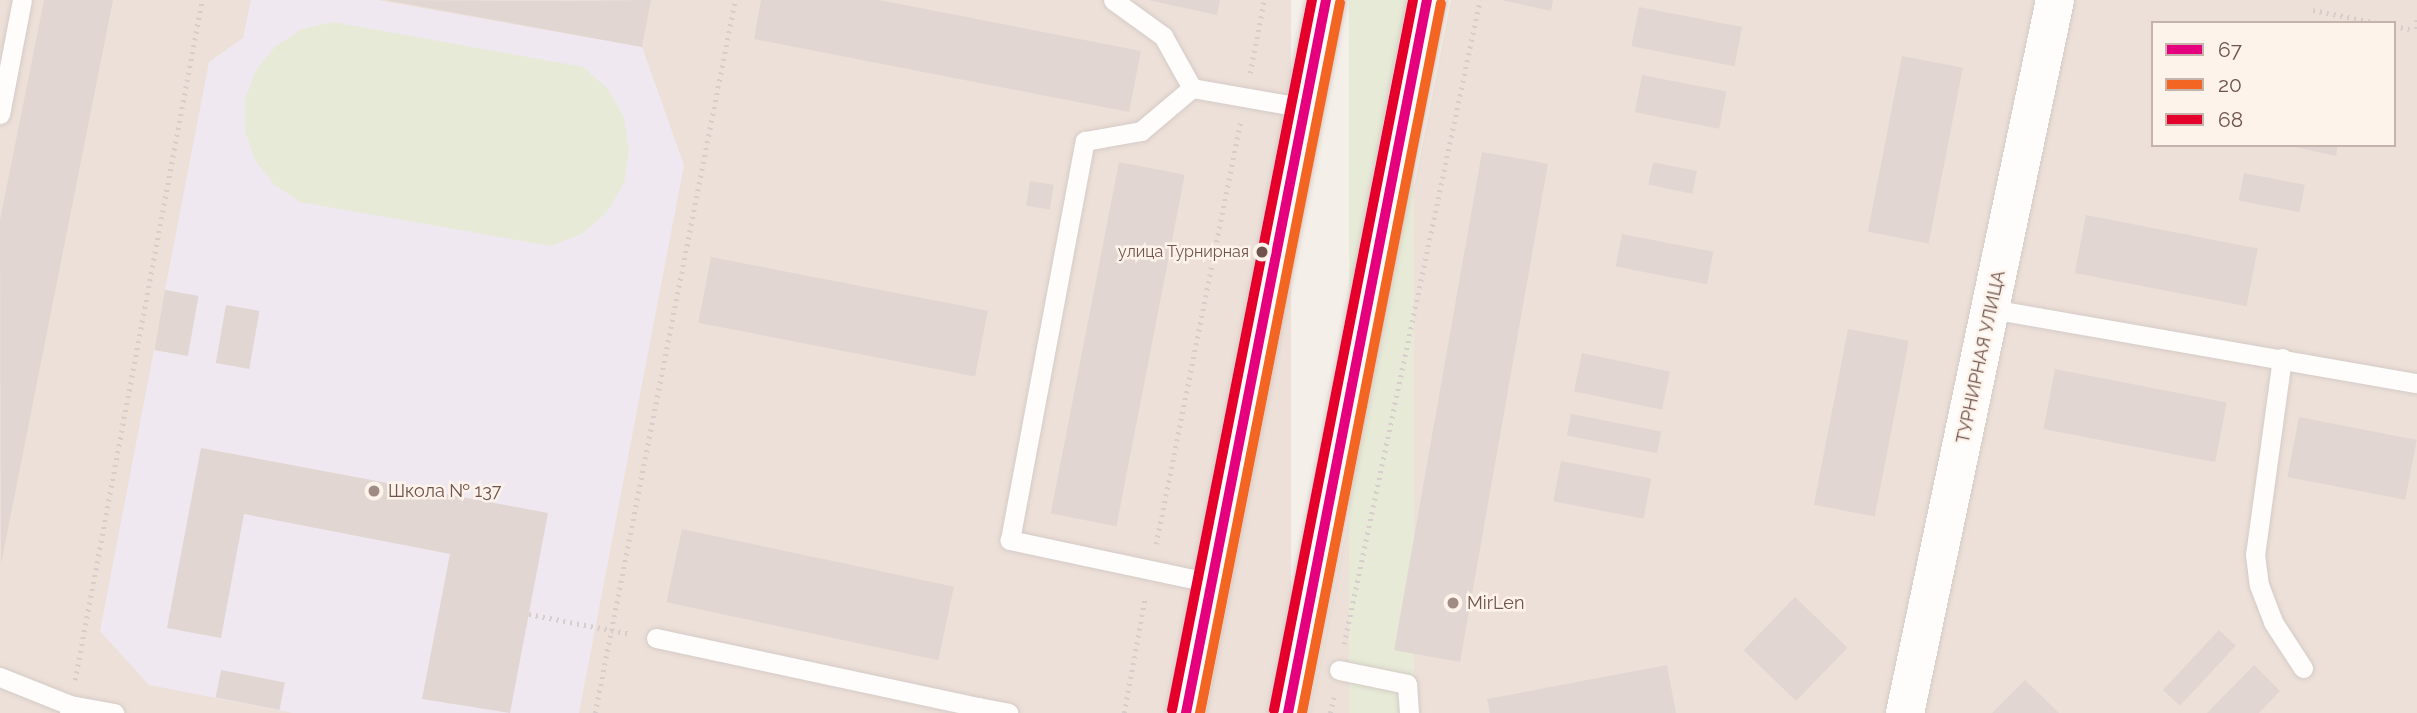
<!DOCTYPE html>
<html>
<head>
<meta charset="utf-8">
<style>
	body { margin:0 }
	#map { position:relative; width:2417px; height:713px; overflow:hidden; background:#f5efea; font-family:Raleway,sans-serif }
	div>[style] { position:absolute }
	.residential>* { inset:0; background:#ede0d8; transform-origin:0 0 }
	.education>* { inset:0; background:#f0e8f1 }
	.green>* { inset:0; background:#e6ead6; transform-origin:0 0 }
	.building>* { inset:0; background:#e1d6d2; transform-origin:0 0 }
	.path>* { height:4.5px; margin-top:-2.25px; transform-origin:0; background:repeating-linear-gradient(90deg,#d7cdcb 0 2px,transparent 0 7px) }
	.roads { filter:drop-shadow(0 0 2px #d4cbc7) drop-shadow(0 0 2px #d4cbc7) }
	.service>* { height:19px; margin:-9.5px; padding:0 9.5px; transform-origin:9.5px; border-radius:9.5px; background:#fefdfc }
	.minor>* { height:38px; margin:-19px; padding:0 19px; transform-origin:19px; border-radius:19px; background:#fefdfc }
	.secondary>* { height:38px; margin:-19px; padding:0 19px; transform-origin:19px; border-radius:19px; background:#fefdfc }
	.bus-1>* { height:10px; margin:-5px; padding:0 5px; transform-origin:5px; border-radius:5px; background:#e5007d }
	.bus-2>* { height:10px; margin:-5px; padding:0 5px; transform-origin:5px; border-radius:5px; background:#f26522 }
	.bus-3>* { height:10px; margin:-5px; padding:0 5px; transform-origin:5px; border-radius:5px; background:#e4002b }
	.dots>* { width:19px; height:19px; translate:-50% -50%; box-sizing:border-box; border:4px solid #fdf3eb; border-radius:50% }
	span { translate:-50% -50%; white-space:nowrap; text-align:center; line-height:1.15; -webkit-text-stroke:5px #fdf3eb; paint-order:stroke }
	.bus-label { font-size:16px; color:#70534d }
	.right { translate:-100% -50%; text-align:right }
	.street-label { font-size:18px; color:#70534d }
	.poi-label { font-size:18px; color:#70534d }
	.left { translate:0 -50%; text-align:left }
	.legend { position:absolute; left:2151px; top:21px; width:245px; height:126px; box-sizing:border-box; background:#fdf3eb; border:2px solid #c5b3ac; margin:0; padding:9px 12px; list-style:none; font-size:21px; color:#70534d }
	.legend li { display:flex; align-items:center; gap:14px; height:35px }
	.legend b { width:35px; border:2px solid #c5b3ac }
</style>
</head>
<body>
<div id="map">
	<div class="residential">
		<div style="left:0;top:0;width:1291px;height:713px"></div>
		<div style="clip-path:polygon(evenodd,1451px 0,2417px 0,2417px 713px,1310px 713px,1451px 0,2153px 23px,2394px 23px,2394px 145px,2153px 145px,2153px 23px)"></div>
	</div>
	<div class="education">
		<div style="clip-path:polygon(251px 0,377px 0,642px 47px,684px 165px,579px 713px,293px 713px,149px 685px,100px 631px,154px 350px,186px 355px,198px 296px,165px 290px,209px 62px,243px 38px)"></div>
	</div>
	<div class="green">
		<div style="left:1349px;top:0;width:65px;height:726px"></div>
		<div style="clip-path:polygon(333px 22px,583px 67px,608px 89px,624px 118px,629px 151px,624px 183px,607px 212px,582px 234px,551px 246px,300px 202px,275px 185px,255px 160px,245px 131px,245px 99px,256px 70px,276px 46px,302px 29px)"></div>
	</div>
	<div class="building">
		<div style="clip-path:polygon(44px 0,113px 0,1px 564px,0 220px)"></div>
		<div style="clip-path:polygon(385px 0,569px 1px,651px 0,642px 47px)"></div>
		<div style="clip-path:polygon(761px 0,879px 0,1141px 51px,1129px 112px,754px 39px)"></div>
		<div style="clip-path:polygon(1148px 0,1220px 0,1217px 15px)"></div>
		<div style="clip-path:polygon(1501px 0,1553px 0,1551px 11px)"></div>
		<div style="left:1639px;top:7px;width:105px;height:40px;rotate:11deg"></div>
		<div style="left:1902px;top:56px;width:62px;height:179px;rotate:11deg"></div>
		<div style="left:1642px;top:75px;width:86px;height:38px;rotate:11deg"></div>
		<div style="clip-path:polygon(2286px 145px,2338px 145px,2336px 156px)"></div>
		<div style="left:1482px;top:152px;width:67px;height:506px;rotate:10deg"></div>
		<div style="left:1119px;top:162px;width:67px;height:358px;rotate:11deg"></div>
		<div style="left:1653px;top:162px;width:45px;height:23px;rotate:12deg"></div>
		<div style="left:2244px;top:173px;width:62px;height:28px;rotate:11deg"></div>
		<div style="left:1030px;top:181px;width:24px;height:25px;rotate:9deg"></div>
		<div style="left:2086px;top:215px;width:175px;height:59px;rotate:11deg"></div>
		<div style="left:1622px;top:234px;width:93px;height:33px;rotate:11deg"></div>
		<div style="left:711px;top:257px;width:282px;height:67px;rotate:11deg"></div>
		<div style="left:165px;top:290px;width:34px;height:61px;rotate:10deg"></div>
		<div style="left:226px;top:305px;width:34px;height:59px;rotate:10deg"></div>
		<div style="left:1848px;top:329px;width:62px;height:179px;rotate:11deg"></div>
		<div style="left:1582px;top:353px;width:90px;height:39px;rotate:12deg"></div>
		<div style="left:2055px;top:369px;width:175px;height:61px;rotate:11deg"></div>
		<div style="left:1571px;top:414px;width:92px;height:22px;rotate:11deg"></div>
		<div style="left:2299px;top:417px;width:120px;height:61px;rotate:11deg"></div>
		<div style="clip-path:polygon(201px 448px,548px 513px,510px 713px,422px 699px,450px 554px,244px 514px,221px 638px,167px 628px)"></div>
		<div style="left:1561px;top:461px;width:92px;height:41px;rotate:11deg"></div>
		<div style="left:682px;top:529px;width:278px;height:75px;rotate:12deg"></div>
		<div style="left:1795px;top:597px;width:73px;height:74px;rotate:44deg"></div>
		<div style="left:2219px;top:630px;width:23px;height:82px;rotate:43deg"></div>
		<div style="clip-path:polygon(1667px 665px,1676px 713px,1490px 713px,1487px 699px)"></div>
		<div style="clip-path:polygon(2254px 665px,2280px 691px,2259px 713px,2207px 713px)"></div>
		<div style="left:221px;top:670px;width:65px;height:28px;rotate:11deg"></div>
		<div style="clip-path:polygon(2025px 680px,2059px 713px,1992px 713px)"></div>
	</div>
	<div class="path">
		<div style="left:2313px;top:10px;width:66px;rotate:11.3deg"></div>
		<div style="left:2417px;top:20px;width:13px;rotate:90deg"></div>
		<div style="left:2394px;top:26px;width:21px;rotate:11deg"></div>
		<div style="left:1250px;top:73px;width:74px;rotate:-79.1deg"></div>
		<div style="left:1156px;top:544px;width:429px;rotate:-78.7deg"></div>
		<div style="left:529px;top:614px;width:104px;rotate:11.1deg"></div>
		<div style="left:1344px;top:644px;width:658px;rotate:-78.08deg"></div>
		<div style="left:75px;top:680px;width:692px;rotate:-79.42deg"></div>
		<div style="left:595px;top:713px;width:727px;rotate:-78.89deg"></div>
		<div style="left:1124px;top:713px;width:118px;rotate:-79.7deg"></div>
		<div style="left:1330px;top:713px;width:16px;rotate:-76deg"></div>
	</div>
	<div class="roads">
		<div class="service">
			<div style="left:1113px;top:0;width:62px;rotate:35.8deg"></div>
			<div style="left:1163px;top:36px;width:60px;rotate:60.9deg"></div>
			<div style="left:0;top:114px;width:116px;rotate:-79.1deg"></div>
			<div style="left:1991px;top:309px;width:432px;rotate:9.9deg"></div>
			<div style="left:2282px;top:358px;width:198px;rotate:97.8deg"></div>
			<div style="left:2255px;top:554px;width:31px;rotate:83deg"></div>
			<div style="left:2259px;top:585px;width:40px;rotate:69deg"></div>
			<div style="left:2273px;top:622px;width:55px;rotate:56.9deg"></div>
			<div style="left:1212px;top:583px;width:207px;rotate:-168deg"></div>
			<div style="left:1010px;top:540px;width:406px;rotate:-79.4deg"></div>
			<div style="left:1085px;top:141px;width:57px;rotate:-10.1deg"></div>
			<div style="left:1141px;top:131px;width:67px;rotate:-40.1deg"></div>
			<div style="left:1192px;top:88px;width:115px;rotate:10deg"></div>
			<div style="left:656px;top:638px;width:329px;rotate:12.1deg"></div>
			<div style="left:1339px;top:670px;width:69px;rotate:11.6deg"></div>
			<div style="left:1407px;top:684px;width:29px;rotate:86deg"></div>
			<div style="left:0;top:677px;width:75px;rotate:21.8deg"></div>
			<div style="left:70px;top:705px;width:8px;rotate:97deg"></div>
			<div style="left:70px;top:705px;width:45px;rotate:10.3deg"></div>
			<div style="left:977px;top:713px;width:6px;rotate:-81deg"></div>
			<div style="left:978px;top:707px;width:31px;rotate:11deg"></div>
		</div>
		<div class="minor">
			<div style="left:1905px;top:713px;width:729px;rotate:-78.12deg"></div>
		</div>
		<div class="secondary">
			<div style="left:1186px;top:713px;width:727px;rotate:-78.89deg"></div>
			<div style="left:1288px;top:713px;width:726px;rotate:-78.97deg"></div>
		</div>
	</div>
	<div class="bus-1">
		<div style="left:1186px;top:713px;width:727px;rotate:-78.89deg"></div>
		<div style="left:1288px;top:713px;width:726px;rotate:-78.97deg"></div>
	</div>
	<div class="bus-2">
		<div style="left:1200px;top:713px;width:724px;rotate:-78.85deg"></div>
		<div style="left:1302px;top:713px;width:723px;rotate:-78.92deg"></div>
	</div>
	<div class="bus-3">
		<div style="left:1172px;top:710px;width:724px;rotate:-78.85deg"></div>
		<div style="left:1274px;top:710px;width:723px;rotate:-78.92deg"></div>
	</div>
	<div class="dots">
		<div style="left:1262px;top:252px;background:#70534d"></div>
		<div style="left:374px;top:491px;background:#9f8a84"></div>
		<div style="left:1453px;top:603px;background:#9f8a84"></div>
	</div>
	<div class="bus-label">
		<span class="right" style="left:1249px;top:252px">улица Турнирная</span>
	</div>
	<div class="street-label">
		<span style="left:1981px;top:357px;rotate:-78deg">ТУРНИРНАЯ УЛИЦА</span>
	</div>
	<div class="poi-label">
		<span class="left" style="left:388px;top:491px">Школа № 137</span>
		<span class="left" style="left:1467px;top:603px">MirLen</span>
	</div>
	<ul class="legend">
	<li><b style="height:9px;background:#e5007d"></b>67</li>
	<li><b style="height:9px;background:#f26522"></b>20</li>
	<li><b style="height:9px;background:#e4002b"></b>68</li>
	</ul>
</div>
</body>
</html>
